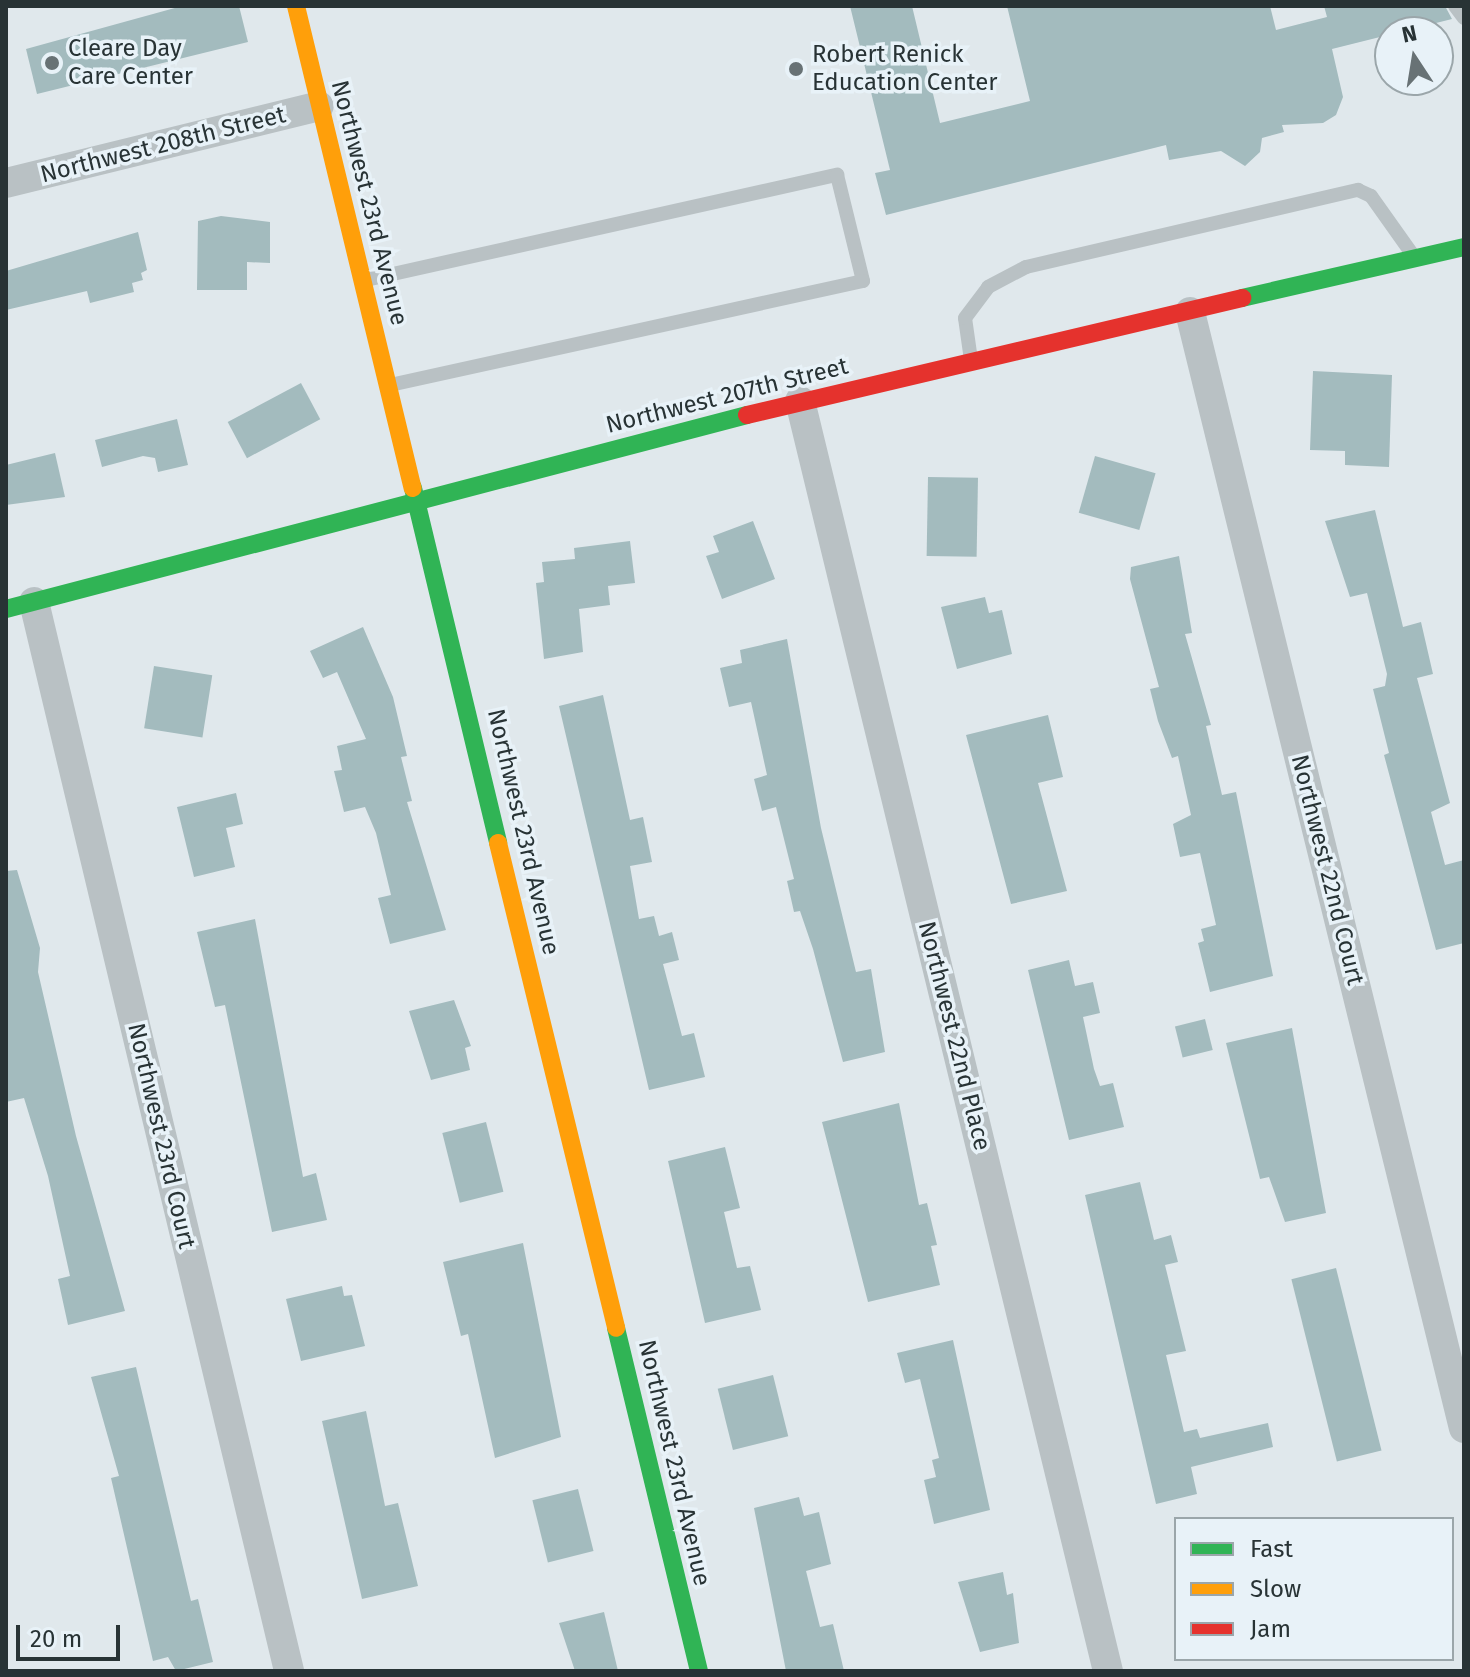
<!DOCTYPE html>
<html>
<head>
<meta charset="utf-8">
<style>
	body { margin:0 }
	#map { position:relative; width:1470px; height:1677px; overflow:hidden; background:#e0e8ec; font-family:"Fira Sans",sans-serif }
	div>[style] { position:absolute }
	.building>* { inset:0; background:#a3bbbe; transform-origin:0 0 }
	.lane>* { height:14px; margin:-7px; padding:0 7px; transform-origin:7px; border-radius:7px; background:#b9c1c4 }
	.street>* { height:30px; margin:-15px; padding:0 15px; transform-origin:15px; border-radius:15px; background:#b9c1c4 }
	.fast>* { height:18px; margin:-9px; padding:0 9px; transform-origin:9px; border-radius:9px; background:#30b455 }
	.slow>* { height:18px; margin:-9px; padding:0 9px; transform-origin:9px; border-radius:9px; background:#ff9f0a }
	.jam>* { height:18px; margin:-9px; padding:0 9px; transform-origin:9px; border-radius:9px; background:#e5322d }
	.dots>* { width:22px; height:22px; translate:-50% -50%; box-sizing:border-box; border:4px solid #e8f2f8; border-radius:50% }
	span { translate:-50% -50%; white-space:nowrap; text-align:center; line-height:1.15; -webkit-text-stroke:7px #e8f2f8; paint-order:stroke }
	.poi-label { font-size:24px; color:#283335 }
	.left { translate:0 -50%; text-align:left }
	.street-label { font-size:24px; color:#283335 }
	.frame { position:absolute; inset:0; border:8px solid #283335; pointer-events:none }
	.legend { position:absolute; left:1174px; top:1517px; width:280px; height:144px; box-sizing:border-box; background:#e8f2f8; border:2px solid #9ba6aa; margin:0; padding:10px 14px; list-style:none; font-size:24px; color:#283335 }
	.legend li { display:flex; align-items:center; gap:16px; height:40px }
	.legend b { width:40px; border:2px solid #9ba6aa }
	.north { position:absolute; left:1374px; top:16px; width:80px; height:80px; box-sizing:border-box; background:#e8f2f8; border:2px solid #9ba6aa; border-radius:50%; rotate:348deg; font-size:22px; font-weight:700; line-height:32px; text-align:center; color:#283335 }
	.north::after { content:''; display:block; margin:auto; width:28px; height:36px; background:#687275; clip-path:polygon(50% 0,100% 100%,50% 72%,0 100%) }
	.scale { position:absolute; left:16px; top:1625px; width:104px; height:36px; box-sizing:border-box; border:4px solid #283335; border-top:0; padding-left:10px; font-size:24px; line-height:28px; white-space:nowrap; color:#283335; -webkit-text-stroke:6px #e8f2f8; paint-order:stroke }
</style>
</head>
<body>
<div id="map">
	<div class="building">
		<div style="clip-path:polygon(182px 6px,239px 6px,248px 42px,37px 94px,26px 49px)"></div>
		<div style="clip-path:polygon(850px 6px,912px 6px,940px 123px,1030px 101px,1007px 6px,1270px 6px,1276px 30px,1327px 17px,1324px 6px,1445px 6px,1452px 19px,1332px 49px,1343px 97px,1336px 115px,1323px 123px,1282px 125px,1284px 132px,1262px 138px,1260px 152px,1245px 166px,1221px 151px,1169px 160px,1166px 145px,886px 215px,875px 173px,890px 170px)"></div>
		<div style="clip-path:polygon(221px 216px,270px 222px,270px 263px,247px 262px,247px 290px,197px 290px,198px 221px)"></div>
		<div style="clip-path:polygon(138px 232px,147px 270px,141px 273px,143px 280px,132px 283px,134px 292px,90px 303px,87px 291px,6px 310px,6px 271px)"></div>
		<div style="clip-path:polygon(1313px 371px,1392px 375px,1389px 467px,1345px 465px,1345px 451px,1310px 450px)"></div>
		<div style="left:301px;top:383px;width:41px;height:83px;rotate:62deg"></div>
		<div style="clip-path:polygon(177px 419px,188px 465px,158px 472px,155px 458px,143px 456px,102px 467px,95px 440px)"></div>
		<div style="clip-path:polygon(55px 453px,65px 497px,6px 505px,6px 465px)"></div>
		<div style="left:1095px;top:456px;width:63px;height:59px;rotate:16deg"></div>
		<div style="left:928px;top:477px;width:50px;height:79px;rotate:1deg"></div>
		<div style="clip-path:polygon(1375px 510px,1403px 627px,1421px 622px,1433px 674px,1417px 678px,1450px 803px,1431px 812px,1445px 865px,1464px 860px,1464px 943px,1436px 950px,1384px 755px,1389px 753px,1373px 689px,1385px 686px,1387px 674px,1367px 593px,1350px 597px,1325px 521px)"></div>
		<div style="clip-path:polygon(753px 521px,775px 579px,722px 599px,706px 556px,719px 552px,713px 536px)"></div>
		<div style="clip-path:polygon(630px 541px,635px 583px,608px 586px,610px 605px,579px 609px,583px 652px,544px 659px,536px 583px,544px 582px,542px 562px,575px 559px,574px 548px)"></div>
		<div style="clip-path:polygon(1179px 556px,1192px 633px,1185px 634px,1211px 725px,1206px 726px,1222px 795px,1236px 792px,1273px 976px,1210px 992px,1198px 943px,1204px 941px,1201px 929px,1216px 925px,1200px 853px,1180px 857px,1173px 824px,1191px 815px,1178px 756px,1172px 758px,1158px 721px,1150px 689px,1159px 687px,1130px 579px,1131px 567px)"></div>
		<div style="clip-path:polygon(985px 597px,989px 613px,1002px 610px,1012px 654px,957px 669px,941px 607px)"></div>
		<div style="clip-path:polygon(363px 627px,393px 697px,407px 756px,401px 757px,412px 801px,407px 802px,446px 930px,390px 944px,378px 898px,391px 895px,376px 833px,365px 807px,344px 812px,334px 771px,342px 770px,337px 746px,366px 739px,337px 672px,323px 678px,310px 651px)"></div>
		<div style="clip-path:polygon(787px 639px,821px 828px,856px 972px,871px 969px,885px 1052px,843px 1062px,813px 949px,800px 911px,794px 912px,787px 881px,794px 879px,776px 807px,762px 811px,754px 779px,767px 775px,751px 702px,729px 707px,720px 668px,742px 663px,740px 650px)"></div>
		<div style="left:154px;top:666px;width:59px;height:63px;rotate:9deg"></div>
		<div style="clip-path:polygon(603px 695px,630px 820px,643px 817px,652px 862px,630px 866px,639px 919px,654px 916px,659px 936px,672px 932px,679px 960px,663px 964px,682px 1036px,694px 1033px,705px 1077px,649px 1090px,559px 706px)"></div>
		<div style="clip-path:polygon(1048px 715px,1063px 777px,1038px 783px,1067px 891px,1011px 904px,966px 735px)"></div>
		<div style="clip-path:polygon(236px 793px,243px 824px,226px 828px,235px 867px,194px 877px,177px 807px)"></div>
		<div style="clip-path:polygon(17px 870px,40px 948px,38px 972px,76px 1136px,125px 1311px,68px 1325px,58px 1279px,70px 1276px,48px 1176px,24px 1098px,6px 1102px,6px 871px)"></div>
		<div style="clip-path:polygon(255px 919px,303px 1177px,316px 1173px,327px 1220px,272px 1232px,225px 1005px,215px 1007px,197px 932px)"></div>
		<div style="clip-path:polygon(1069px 960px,1075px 986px,1093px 982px,1100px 1013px,1083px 1017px,1094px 1069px,1100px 1086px,1113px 1083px,1124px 1127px,1069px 1140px,1028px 970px)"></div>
		<div style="clip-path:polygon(454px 1000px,471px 1046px,465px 1048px,470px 1070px,431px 1080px,409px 1011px)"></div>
		<div style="left:1205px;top:1019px;width:32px;height:31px;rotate:76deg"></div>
		<div style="clip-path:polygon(1292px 1028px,1326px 1213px,1285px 1222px,1269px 1177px,1260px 1179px,1226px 1043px)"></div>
		<div style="clip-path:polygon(899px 1103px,919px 1205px,927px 1203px,937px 1245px,931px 1246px,940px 1285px,868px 1302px,822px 1122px)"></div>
		<div style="left:486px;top:1122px;width:72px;height:45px;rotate:76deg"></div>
		<div style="clip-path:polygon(725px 1147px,740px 1208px,724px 1212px,737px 1268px,750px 1266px,761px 1310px,705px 1323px,668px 1161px)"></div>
		<div style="clip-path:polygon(1140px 1182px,1154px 1240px,1171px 1235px,1178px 1262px,1165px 1265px,1186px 1351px,1166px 1355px,1184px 1432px,1197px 1429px,1200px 1438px,1268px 1423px,1273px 1447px,1191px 1467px,1197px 1494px,1156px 1504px,1085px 1195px)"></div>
		<div style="clip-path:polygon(523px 1243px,561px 1437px,495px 1458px,468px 1334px,461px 1336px,443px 1262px)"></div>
		<div style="left:1336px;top:1268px;width:188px;height:46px;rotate:76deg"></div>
		<div style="clip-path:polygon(342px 1286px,344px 1296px,352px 1295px,365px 1346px,301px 1361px,286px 1299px)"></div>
		<div style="clip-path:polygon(953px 1340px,990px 1510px,934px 1524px,924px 1480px,936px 1477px,932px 1460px,939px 1458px,920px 1379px,905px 1383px,897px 1353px)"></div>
		<div style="clip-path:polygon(136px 1367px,191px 1601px,198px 1599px,213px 1662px,176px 1671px,168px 1657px,153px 1661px,111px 1478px,119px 1476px,91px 1377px)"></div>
		<div style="left:773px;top:1375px;width:63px;height:57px;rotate:76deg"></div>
		<div style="clip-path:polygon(366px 1411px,385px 1506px,398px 1503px,418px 1586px,362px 1599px,322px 1421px)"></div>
		<div style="left:578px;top:1489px;width:64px;height:47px;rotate:76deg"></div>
		<div style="clip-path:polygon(799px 1497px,804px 1516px,819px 1512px,831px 1564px,806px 1571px,820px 1627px,833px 1624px,844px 1671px,786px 1671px,754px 1508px)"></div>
		<div style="clip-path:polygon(1003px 1572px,1007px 1595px,1013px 1593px,1019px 1643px,980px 1652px,958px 1582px)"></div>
		<div style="clip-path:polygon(604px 1612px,618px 1671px,575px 1671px,559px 1623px)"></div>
	</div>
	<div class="lane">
		<div style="left:1455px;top:6px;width:15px;rotate:53deg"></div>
		<div style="left:366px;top:280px;width:483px;rotate:-12.6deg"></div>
		<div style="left:837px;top:175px;width:109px;rotate:76.2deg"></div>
		<div style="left:863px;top:281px;width:483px;rotate:167.6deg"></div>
		<div style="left:971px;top:360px;width:42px;rotate:-98.1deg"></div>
		<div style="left:965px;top:318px;width:39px;rotate:-53deg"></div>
		<div style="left:988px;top:287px;width:43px;rotate:-27.8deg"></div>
		<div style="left:1026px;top:267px;width:341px;rotate:-13.1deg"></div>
		<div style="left:1358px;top:190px;width:14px;rotate:25deg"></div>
		<div style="left:1371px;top:196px;width:72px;rotate:54.6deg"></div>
	</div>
	<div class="street">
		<div style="left:6px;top:183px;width:322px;rotate:-13.8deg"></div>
		<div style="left:1190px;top:312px;width:1149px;rotate:76.21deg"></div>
		<div style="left:800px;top:401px;width:1307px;rotate:76.37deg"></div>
		<div style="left:34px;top:602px;width:1099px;rotate:76.58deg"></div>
	</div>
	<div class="fast">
		<div style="left:1242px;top:298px;width:228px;rotate:-12.9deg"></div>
		<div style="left:413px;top:488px;width:365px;rotate:76.5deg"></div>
		<div style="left:6px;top:609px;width:766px;rotate:-14.67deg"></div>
		<div style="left:616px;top:1328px;width:353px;rotate:76.4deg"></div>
	</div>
	<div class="slow">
		<div style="left:296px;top:6px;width:496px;rotate:76.4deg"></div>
		<div style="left:498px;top:843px;width:499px;rotate:76.3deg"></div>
	</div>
	<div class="jam">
		<div style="left:747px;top:415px;width:509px;rotate:-13.3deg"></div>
	</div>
	<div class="dots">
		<div style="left:52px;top:63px;background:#687275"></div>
		<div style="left:796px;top:69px;background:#687275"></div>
	</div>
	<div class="poi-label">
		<span class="left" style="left:68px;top:63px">Cleare Day<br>Care Center</span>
		<span class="left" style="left:812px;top:69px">Robert Renick<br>Education Center</span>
	</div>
	<div class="street-label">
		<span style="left:163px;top:145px;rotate:-14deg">Northwest 208th Street</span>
		<span style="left:369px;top:203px;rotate:76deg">Northwest 23rd Avenue</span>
		<span style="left:727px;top:396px;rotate:-14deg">Northwest 207th Street</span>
		<span style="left:523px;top:832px;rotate:77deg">Northwest 23rd Avenue</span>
		<span style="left:1327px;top:870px;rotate:76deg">Northwest 22nd Court</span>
		<span style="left:954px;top:1036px;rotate:76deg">Northwest 22nd Place</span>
		<span style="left:161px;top:1136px;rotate:77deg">Northwest 23rd Court</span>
		<span style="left:674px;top:1463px;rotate:77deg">Northwest 23rd Avenue</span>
	</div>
	<div class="frame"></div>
	<ul class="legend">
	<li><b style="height:10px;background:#30b455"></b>Fast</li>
	<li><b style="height:10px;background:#ff9f0a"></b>Slow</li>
	<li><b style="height:10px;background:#e5322d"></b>Jam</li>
	</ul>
	<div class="north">N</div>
	<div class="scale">20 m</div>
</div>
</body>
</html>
